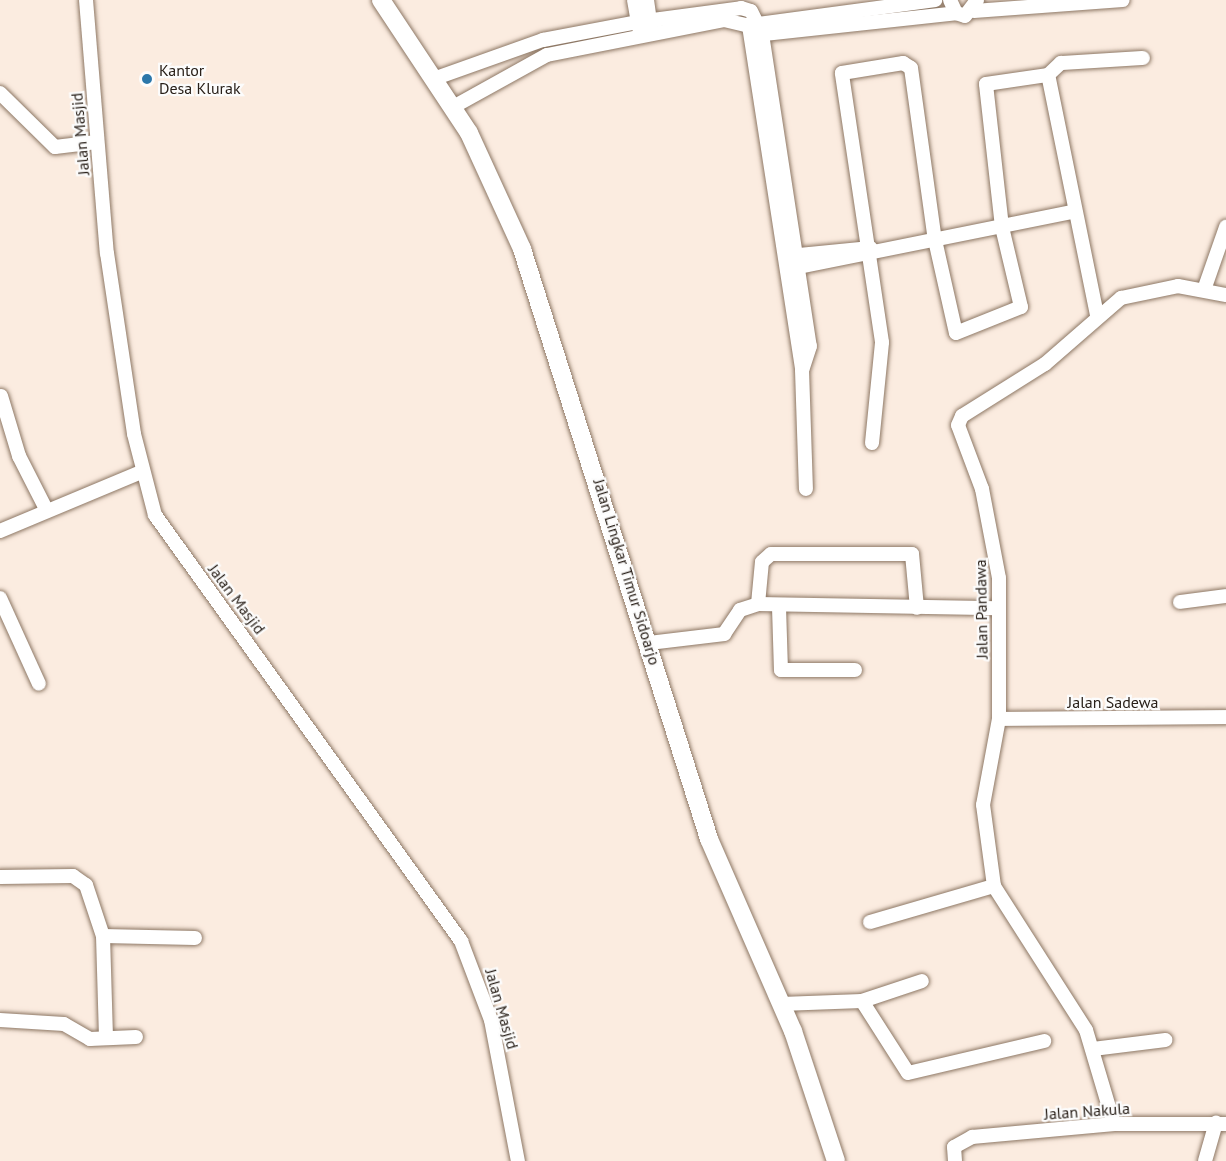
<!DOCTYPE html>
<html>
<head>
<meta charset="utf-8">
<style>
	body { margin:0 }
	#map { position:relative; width:1226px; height:1161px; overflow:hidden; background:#fbece0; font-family:"PT Sans",sans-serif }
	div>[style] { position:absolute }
	.roads { filter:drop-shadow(0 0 2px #8d7764) drop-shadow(0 0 2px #8d7764) }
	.minor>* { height:14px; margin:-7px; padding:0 7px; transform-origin:7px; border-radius:7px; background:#fff }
	.major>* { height:18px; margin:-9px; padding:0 9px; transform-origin:9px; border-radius:9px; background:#fff }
	.dots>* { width:16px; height:16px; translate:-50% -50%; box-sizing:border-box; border:3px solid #fcfcfc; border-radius:50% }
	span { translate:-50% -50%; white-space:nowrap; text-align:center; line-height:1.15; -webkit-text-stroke:4.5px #fcfcfc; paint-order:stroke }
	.poi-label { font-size:16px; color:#292019 }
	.left { translate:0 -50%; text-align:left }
	.street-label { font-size:16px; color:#292019 }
</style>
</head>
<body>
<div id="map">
	<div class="roads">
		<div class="minor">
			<div style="left:86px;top:0;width:254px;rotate:85.3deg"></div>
			<div style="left:107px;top:253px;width:183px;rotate:81.5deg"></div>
			<div style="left:134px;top:434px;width:84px;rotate:75.5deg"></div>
			<div style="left:155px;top:515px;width:525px;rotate:54.31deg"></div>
			<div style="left:461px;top:941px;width:85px;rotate:69.2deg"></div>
			<div style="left:491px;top:1020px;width:144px;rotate:79.2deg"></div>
			<div style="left:634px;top:0;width:28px;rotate:80deg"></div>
			<div style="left:647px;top:0;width:28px;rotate:82deg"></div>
			<div style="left:950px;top:0;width:14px;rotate:65deg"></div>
			<div style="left:956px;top:13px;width:9px;rotate:18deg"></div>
			<div style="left:965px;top:16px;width:20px;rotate:-53deg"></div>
			<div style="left:974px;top:11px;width:149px;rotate:-4.2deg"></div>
			<div style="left:751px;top:25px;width:186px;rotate:-7.7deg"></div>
			<div style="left:755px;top:35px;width:202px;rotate:-6.2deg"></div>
			<div style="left:436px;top:78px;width:114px;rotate:-19.6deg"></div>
			<div style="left:543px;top:40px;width:97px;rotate:-10.7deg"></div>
			<div style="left:638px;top:22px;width:104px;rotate:-7.7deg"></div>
			<div style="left:741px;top:8px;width:10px;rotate:17deg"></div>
			<div style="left:751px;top:11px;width:25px;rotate:64deg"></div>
			<div style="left:762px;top:34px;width:316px;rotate:81.3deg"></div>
			<div style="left:810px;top:346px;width:25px;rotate:108deg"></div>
			<div style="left:0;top:93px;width:77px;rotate:44.5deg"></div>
			<div style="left:55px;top:147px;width:42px;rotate:-6.8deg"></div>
			<div style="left:453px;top:107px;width:107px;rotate:-29deg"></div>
			<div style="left:547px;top:55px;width:180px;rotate:-11.2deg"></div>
			<div style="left:724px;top:20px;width:26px;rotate:13deg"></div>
			<div style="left:749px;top:26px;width:348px;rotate:81.2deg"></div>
			<div style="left:802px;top:370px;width:119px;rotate:88.1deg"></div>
			<div style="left:789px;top:256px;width:82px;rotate:-5.6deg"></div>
			<div style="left:789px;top:269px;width:289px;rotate:-11.4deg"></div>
			<div style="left:1205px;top:287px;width:64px;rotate:-70.7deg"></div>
			<div style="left:1097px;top:315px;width:245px;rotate:-101.5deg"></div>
			<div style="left:1048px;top:75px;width:18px;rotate:-43deg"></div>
			<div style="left:1061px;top:63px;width:82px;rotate:-3.5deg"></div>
			<div style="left:1px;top:396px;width:63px;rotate:73.3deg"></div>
			<div style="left:19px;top:456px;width:59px;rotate:63deg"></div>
			<div style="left:872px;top:443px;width:101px;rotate:-84.3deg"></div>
			<div style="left:882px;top:342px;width:272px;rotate:-98.5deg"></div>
			<div style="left:842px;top:73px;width:62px;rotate:-9.3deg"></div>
			<div style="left:903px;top:63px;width:9px;rotate:32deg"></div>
			<div style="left:911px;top:68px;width:174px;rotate:82.1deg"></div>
			<div style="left:935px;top:240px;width:95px;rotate:77.3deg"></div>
			<div style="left:956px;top:333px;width:70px;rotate:-21.8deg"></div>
			<div style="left:1021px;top:307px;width:82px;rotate:-103.4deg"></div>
			<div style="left:1002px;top:227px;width:144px;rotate:-96.4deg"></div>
			<div style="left:986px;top:84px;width:63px;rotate:-8.3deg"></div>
			<div style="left:0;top:531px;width:153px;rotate:-22.7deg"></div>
			<div style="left:0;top:598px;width:94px;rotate:65.6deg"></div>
			<div style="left:1180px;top:602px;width:46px;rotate:-7.4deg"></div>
			<div style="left:758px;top:604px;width:42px;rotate:-84.6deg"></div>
			<div style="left:762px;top:562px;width:12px;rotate:-42deg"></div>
			<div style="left:771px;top:554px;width:141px"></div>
			<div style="left:912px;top:554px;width:54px;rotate:84.7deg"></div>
			<div style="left:779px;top:607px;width:63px;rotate:88.2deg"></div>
			<div style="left:781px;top:670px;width:74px"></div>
			<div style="left:649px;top:643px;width:76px;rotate:-6.8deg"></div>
			<div style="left:724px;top:634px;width:29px;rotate:-56deg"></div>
			<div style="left:740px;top:610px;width:19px;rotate:-18deg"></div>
			<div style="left:758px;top:604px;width:240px;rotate:1deg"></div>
			<div style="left:999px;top:719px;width:227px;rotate:-0.5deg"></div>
			<div style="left:0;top:877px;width:73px;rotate:-0.8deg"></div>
			<div style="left:73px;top:876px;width:16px;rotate:35deg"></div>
			<div style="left:86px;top:885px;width:54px;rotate:71.6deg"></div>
			<div style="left:103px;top:936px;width:102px;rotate:88.3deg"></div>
			<div style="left:870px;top:922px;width:129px;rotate:-16.2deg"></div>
			<div style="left:103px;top:936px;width:92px;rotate:1.2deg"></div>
			<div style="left:862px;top:1001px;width:85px;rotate:57.4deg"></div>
			<div style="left:908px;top:1073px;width:140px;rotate:-13.2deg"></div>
			<div style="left:781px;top:1004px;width:81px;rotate:-2.1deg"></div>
			<div style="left:862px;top:1001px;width:63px;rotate:-18.4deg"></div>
			<div style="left:0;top:1020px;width:64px;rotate:3.6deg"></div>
			<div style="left:64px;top:1024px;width:30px;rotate:30deg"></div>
			<div style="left:90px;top:1039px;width:46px;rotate:-2.5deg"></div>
			<div style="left:1093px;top:1049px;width:73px;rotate:-7.1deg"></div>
			<div style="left:1114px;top:1124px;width:98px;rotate:-106.6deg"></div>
			<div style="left:1086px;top:1030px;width:171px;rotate:-122.6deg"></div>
			<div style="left:994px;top:886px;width:82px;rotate:-97.7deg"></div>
			<div style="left:983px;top:805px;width:87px;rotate:-79.5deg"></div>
			<div style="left:999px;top:719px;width:141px;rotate:-90deg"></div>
			<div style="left:999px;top:578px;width:91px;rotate:-100.8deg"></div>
			<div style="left:982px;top:489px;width:68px;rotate:-110.6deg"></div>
			<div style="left:958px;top:425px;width:10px;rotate:-66deg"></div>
			<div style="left:962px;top:416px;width:98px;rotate:-32.1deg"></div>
			<div style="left:1045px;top:364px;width:101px;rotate:-41deg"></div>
			<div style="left:1121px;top:298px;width:58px;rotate:-11.9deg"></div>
			<div style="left:1178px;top:286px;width:49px;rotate:10.6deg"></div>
			<div style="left:955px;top:1161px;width:14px;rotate:-94deg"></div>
			<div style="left:954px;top:1147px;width:21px;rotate:-29deg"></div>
			<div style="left:972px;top:1137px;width:143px;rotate:-5.2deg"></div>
			<div style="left:1114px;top:1124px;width:112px"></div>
			<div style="left:1205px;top:1161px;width:40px;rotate:-74deg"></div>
		</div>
		<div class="major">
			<div style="left:381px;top:0;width:159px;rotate:56.5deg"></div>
			<div style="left:469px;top:133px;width:128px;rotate:65.4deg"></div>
			<div style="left:522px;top:249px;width:619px;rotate:72.41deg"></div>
			<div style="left:709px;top:839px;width:210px;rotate:66.4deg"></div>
			<div style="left:793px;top:1031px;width:137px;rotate:71.7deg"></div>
		</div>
	</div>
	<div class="dots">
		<div style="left:147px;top:79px;background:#2b77aa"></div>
	</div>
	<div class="poi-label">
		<span class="left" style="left:159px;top:79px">Kantor<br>Desa Klurak</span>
	</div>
	<div class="street-label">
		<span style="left:80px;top:134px;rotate:-95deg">Jalan Masjid</span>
		<span style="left:627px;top:572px;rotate:73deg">Jalan Lingkar Timur Sidoarjo</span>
		<span style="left:237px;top:599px;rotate:53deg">Jalan Masjid</span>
		<span style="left:981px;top:609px;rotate:-91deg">Jalan Pandawa</span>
		<span style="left:1113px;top:702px">Jalan Sadewa</span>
		<span style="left:502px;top:1009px;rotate:74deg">Jalan Masjid</span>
		<span style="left:1087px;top:1111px;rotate:-4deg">Jalan Nakula</span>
	</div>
</div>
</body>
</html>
